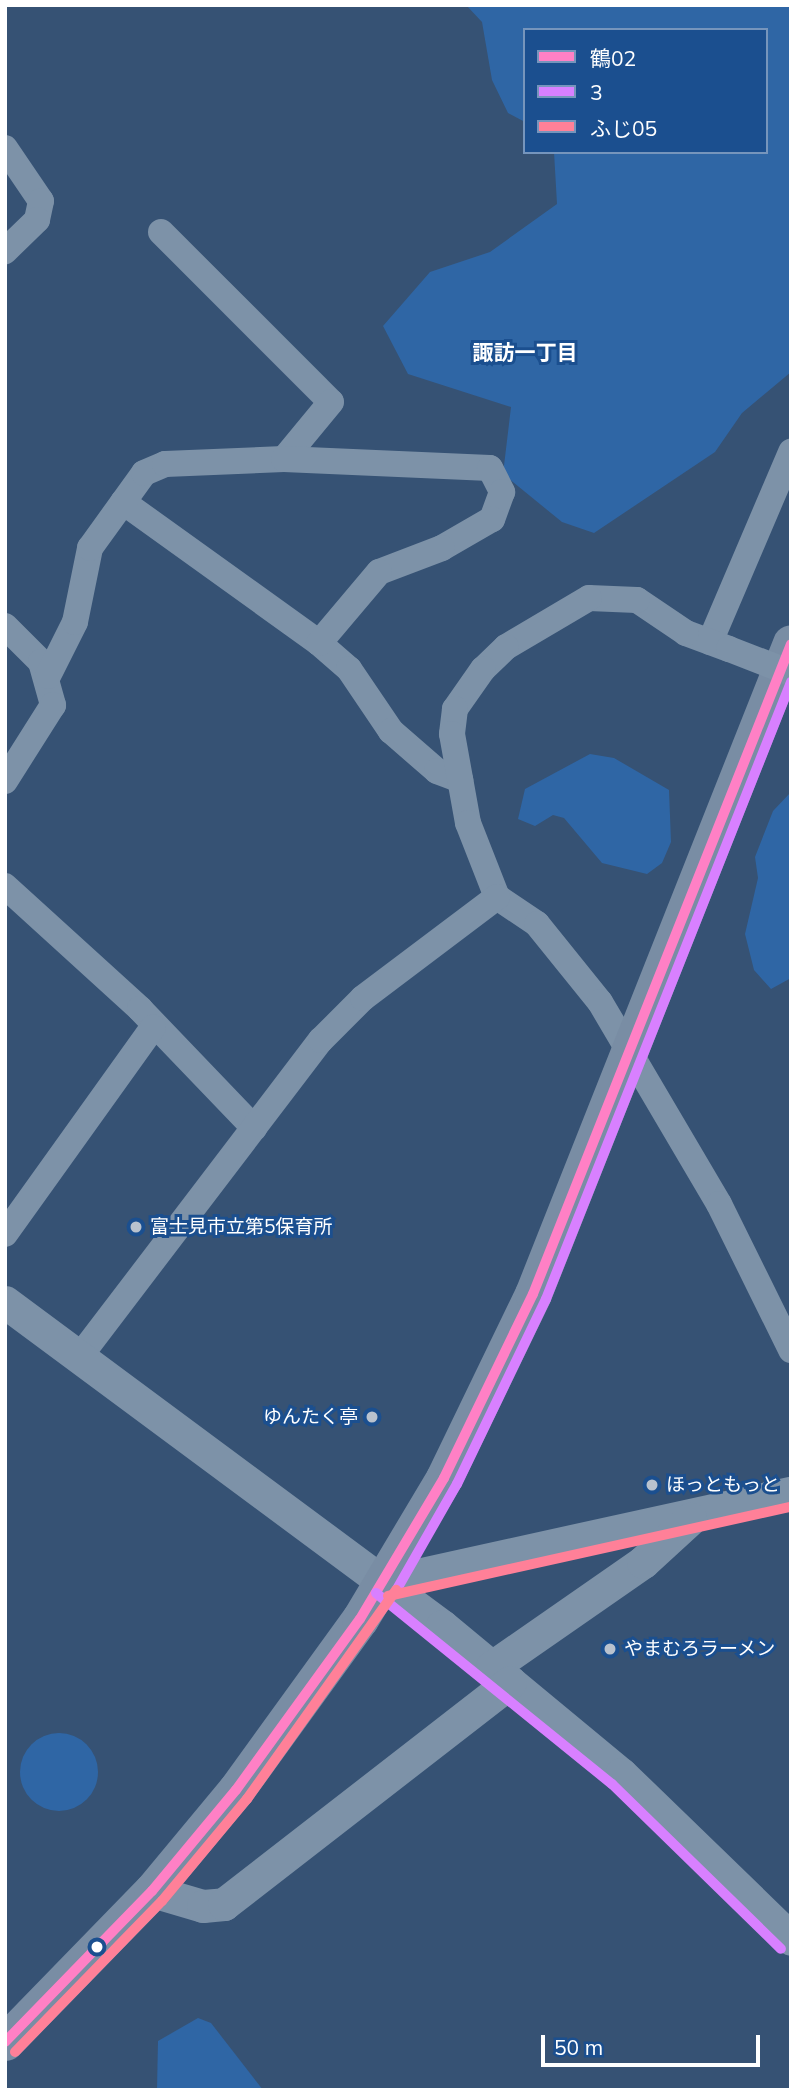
<!DOCTYPE html>
<html>
<head>
<meta charset="utf-8">
<style>
	body { margin:0 }
	#map { position:relative; width:796px; height:2095px; overflow:hidden; background:#365274; font-family:Mulish,"Noto Sans JP",sans-serif }
	div>[style] { position:absolute }
	.green>* { inset:0; background:#2f66a5 }
	.round { border-radius:50% }
	.minor>* { height:26px; margin:-13px; padding:0 13px; transform-origin:13px; border-radius:13px; background:#7d92a8 }
	.tertiary>* { height:33px; margin:-16.5px; padding:0 16.5px; transform-origin:16.5px; border-radius:16.5px; background:#7d92a8 }
	.secondary>* { height:37px; margin:-18.5px; padding:0 18.5px; transform-origin:18.5px; border-radius:18.5px; background:#798da4 }
	.minor-bridge>* { height:26px; margin:-13px; padding:0 13px; transform-origin:13px; border-radius:13px; background:#7d92a8 }
	.bus-1>* { height:10px; margin:-5px; padding:0 5px; transform-origin:5px; border-radius:5px; background:#ff80c5 }
	.bus-2>* { height:10px; margin:-5px; padding:0 5px; transform-origin:5px; border-radius:5px; background:#d880ff }
	.bus-3>* { height:10px; margin:-5px; padding:0 5px; transform-origin:5px; border-radius:5px; background:#ff8098 }
	.dots>* { width:19px; height:19px; translate:-50% -50%; box-sizing:border-box; border:4px solid #1b4f8f; border-radius:50% }
	span { translate:-50% -50%; white-space:nowrap; text-align:center; line-height:1.15; -webkit-text-stroke:6px #1b4f8f; paint-order:stroke }
	.poi-label { font-size:19px; color:#fff }
	.left { translate:0 -50%; text-align:left }
	.right { translate:-100% -50%; text-align:right }
	.neighbourhood-label { font-size:21px; color:#fff; font-weight:700 }
	.frame { position:absolute; inset:0; border:7px solid #fff; pointer-events:none }
	.legend { position:absolute; left:523px; top:28px; width:245px; height:126px; box-sizing:border-box; background:#1b4f8f; border:2px solid #7695bc; margin:0; padding:9px 12px; list-style:none; font-size:21px; color:#fff }
	.legend li { display:flex; align-items:center; gap:14px; height:35px }
	.legend b { width:35px; border:2px solid #7695bc }
	.scale { position:absolute; left:541px; top:2035px; width:219px; height:32px; box-sizing:border-box; border:4px solid #fff; border-top:0; padding-left:9px; font-size:21px; line-height:24px; white-space:nowrap; color:#fff; -webkit-text-stroke:5px #1b4f8f; paint-order:stroke }
</style>
</head>
<body>
<div id="map">
	<div class="green">
		<div style="clip-path:polygon(466px 5px,791px 5px,791px 372px,742px 413px,715px 452px,594px 533px,562px 522px,503px 474px,511px 407px,408px 374px,383px 326px,430px 272px,490px 252px,557px 204px,554px 152px,766px 152px,766px 30px,525px 30px,525px 122px,508px 113px,492px 80px,482px 22px)"></div>
		<div style="clip-path:polygon(590px 754px,614px 758px,669px 790px,671px 842px,662px 863px,647px 874px,602px 863px,564px 818px,553px 815px,535px 826px,518px 819px,525px 789px)"></div>
		<div style="clip-path:polygon(791px 792px,791px 978px,771px 989px,754px 970px,745px 934px,758px 878px,755px 857px,773px 811px)"></div>
		<div class="round" style="left:20px;top:1733px;width:78px;height:78px"></div>
		<div style="clip-path:polygon(198px 2018px,211px 2023px,263px 2090px,157px 2090px,158px 2041px)"></div>
	</div>
	<div class="minor">
		<div style="left:5px;top:148px;width:64px;rotate:55.8deg"></div>
		<div style="left:41px;top:201px;width:19px;rotate:102deg"></div>
		<div style="left:37px;top:220px;width:45px;rotate:135.9deg"></div>
		<div style="left:161px;top:232px;width:240px;rotate:45deg"></div>
		<div style="left:331px;top:402px;width:74px;rotate:129.5deg"></div>
		<div style="left:123px;top:502px;width:241px;rotate:35.7deg"></div>
		<div style="left:319px;top:643px;width:40px;rotate:41deg"></div>
		<div style="left:349px;top:669px;width:75px;rotate:55.9deg"></div>
		<div style="left:391px;top:731px;width:61px;rotate:41deg"></div>
		<div style="left:437px;top:771px;width:25px;rotate:21deg"></div>
		<div style="left:5px;top:626px;width:51px;rotate:45deg"></div>
		<div style="left:41px;top:662px;width:45px;rotate:74.4deg"></div>
		<div style="left:53px;top:705px;width:90px;rotate:122.3deg"></div>
		<div style="left:710px;top:642px;width:207px;rotate:-66.9deg"></div>
		<div style="left:729px;top:649px;width:46px;rotate:-159.6deg"></div>
		<div style="left:686px;top:633px;width:59px;rotate:-146deg"></div>
		<div style="left:637px;top:600px;width:48px;rotate:-177.6deg"></div>
		<div style="left:589px;top:598px;width:96px;rotate:149.4deg"></div>
		<div style="left:506px;top:647px;width:32px;rotate:136deg"></div>
		<div style="left:483px;top:669px;width:49px;rotate:125deg"></div>
		<div style="left:455px;top:709px;width:25px;rotate:97deg"></div>
		<div style="left:452px;top:734px;width:90px;rotate:79.8deg"></div>
		<div style="left:468px;top:823px;width:79px;rotate:68.6deg"></div>
		<div style="left:497px;top:897px;width:48px;rotate:34deg"></div>
		<div style="left:537px;top:924px;width:100px;rotate:51.1deg"></div>
		<div style="left:600px;top:1002px;width:234px;rotate:59.5deg"></div>
		<div style="left:719px;top:1204px;width:163px;rotate:63.7deg"></div>
		<div style="left:48px;top:676px;width:60px;rotate:-63.4deg"></div>
		<div style="left:75px;top:622px;width:76px;rotate:-78.5deg"></div>
		<div style="left:90px;top:548px;width:92px;rotate:-54.2deg"></div>
		<div style="left:144px;top:473px;width:23px;rotate:-23deg"></div>
		<div style="left:165px;top:464px;width:119px;rotate:-2.4deg"></div>
		<div style="left:284px;top:459px;width:206px;rotate:2.5deg"></div>
		<div style="left:490px;top:468px;width:27px;rotate:63deg"></div>
		<div style="left:502px;top:492px;width:29px;rotate:110deg"></div>
		<div style="left:492px;top:519px;width:58px;rotate:149.9deg"></div>
		<div style="left:442px;top:548px;width:67px;rotate:159.1deg"></div>
		<div style="left:379px;top:572px;width:93px;rotate:130.2deg"></div>
		<div style="left:5px;top:886px;width:183px;rotate:42.3deg"></div>
		<div style="left:140px;top:1009px;width:165px;rotate:46.2deg"></div>
		<div style="left:5px;top:1234px;width:254px;rotate:-54.4deg"></div>
		<div style="left:80px;top:1356px;width:397px;rotate:-52.7deg"></div>
		<div style="left:321px;top:1040px;width:59px;rotate:-45deg"></div>
		<div style="left:363px;top:998px;width:168px;rotate:-37deg"></div>
	</div>
	<div class="tertiary">
		<div style="left:5px;top:1302px;width:544px;rotate:36.55deg"></div>
		<div style="left:442px;top:1626px;width:232px;rotate:39.6deg"></div>
		<div style="left:621px;top:1774px;width:237px;rotate:44.1deg"></div>
		<div style="left:385px;top:1582px;width:416px;rotate:-12.4deg"></div>
		<div style="left:492px;top:1667px;width:184px;rotate:-34.8deg"></div>
		<div style="left:643px;top:1562px;width:64px;rotate:-42.5deg"></div>
		<div style="left:152px;top:1891px;width:53px;rotate:16.4deg"></div>
		<div style="left:203px;top:1906px;width:21px;rotate:-5deg"></div>
		<div style="left:224px;top:1904px;width:362px;rotate:-37.8deg"></div>
	</div>
	<div class="secondary">
		<div style="left:5px;top:2042px;width:211px;rotate:-45.8deg"></div>
		<div style="left:152px;top:1891px;width:131px;rotate:-50.3deg"></div>
		<div style="left:236px;top:1790px;width:211px;rotate:-54.1deg"></div>
		<div style="left:360px;top:1619px;width:164px;rotate:-59.2deg"></div>
		<div style="left:444px;top:1478px;width:204px;rotate:-64.2deg"></div>
		<div style="left:533px;top:1294px;width:700px;rotate:-68.38deg"></div>
	</div>
	<div class="minor-bridge">
		<div style="left:729px;top:649px;width:66px;rotate:21.2deg"></div>
	</div>
	<div class="bus-1">
		<div style="left:5px;top:2042px;width:211px;rotate:-45.8deg"></div>
		<div style="left:152px;top:1891px;width:131px;rotate:-50.3deg"></div>
		<div style="left:236px;top:1790px;width:211px;rotate:-54.1deg"></div>
		<div style="left:360px;top:1619px;width:164px;rotate:-59.2deg"></div>
		<div style="left:444px;top:1478px;width:204px;rotate:-64.2deg"></div>
		<div style="left:533px;top:1294px;width:699px;rotate:-68.35deg"></div>
	</div>
	<div class="bus-2">
		<div style="left:397px;top:1589px;width:121px;rotate:-60.3deg"></div>
		<div style="left:457px;top:1484px;width:205px;rotate:-64.3deg"></div>
		<div style="left:546px;top:1299px;width:664px;rotate:-68.34deg"></div>
		<div style="left:376px;top:1593px;width:304px;rotate:39deg"></div>
		<div style="left:612px;top:1784px;width:236px;rotate:44.3deg"></div>
	</div>
	<div class="bus-3">
		<div style="left:388px;top:1596px;width:413px;rotate:-12.5deg"></div>
		<div style="left:15px;top:2052px;width:211px;rotate:-45.8deg"></div>
		<div style="left:162px;top:1901px;width:133px;rotate:-50.2deg"></div>
		<div style="left:247px;top:1799px;width:257px;rotate:-54.5deg"></div>
	</div>
	<div class="dots">
		<div style="left:136px;top:1227px;background:#b9c2ce"></div>
		<div style="left:372px;top:1417px;background:#b9c2ce"></div>
		<div style="left:652px;top:1485px;background:#b9c2ce"></div>
		<div style="left:610px;top:1649px;background:#b9c2ce"></div>
		<div style="left:97px;top:1947px;background:#fff"></div>
	</div>
	<div class="poi-label">
		<span class="left" style="left:150px;top:1227px">富士見市立第5保育所</span>
		<span class="right" style="left:358px;top:1417px">ゆんたく亭</span>
		<span class="left" style="left:666px;top:1485px">ほっともっと</span>
		<span class="left" style="left:624px;top:1649px">やまむろラーメン</span>
	</div>
	<div class="neighbourhood-label">
		<span style="left:525px;top:352px">諏訪一丁目</span>
	</div>
	<div class="frame"></div>
	<ul class="legend">
	<li><b style="height:9px;background:#ff80c5"></b>鶴02</li>
	<li><b style="height:9px;background:#d880ff"></b>3</li>
	<li><b style="height:9px;background:#ff8098"></b>ふじ05</li>
	</ul>
	<div class="scale">50 m</div>
</div>
</body>
</html>
